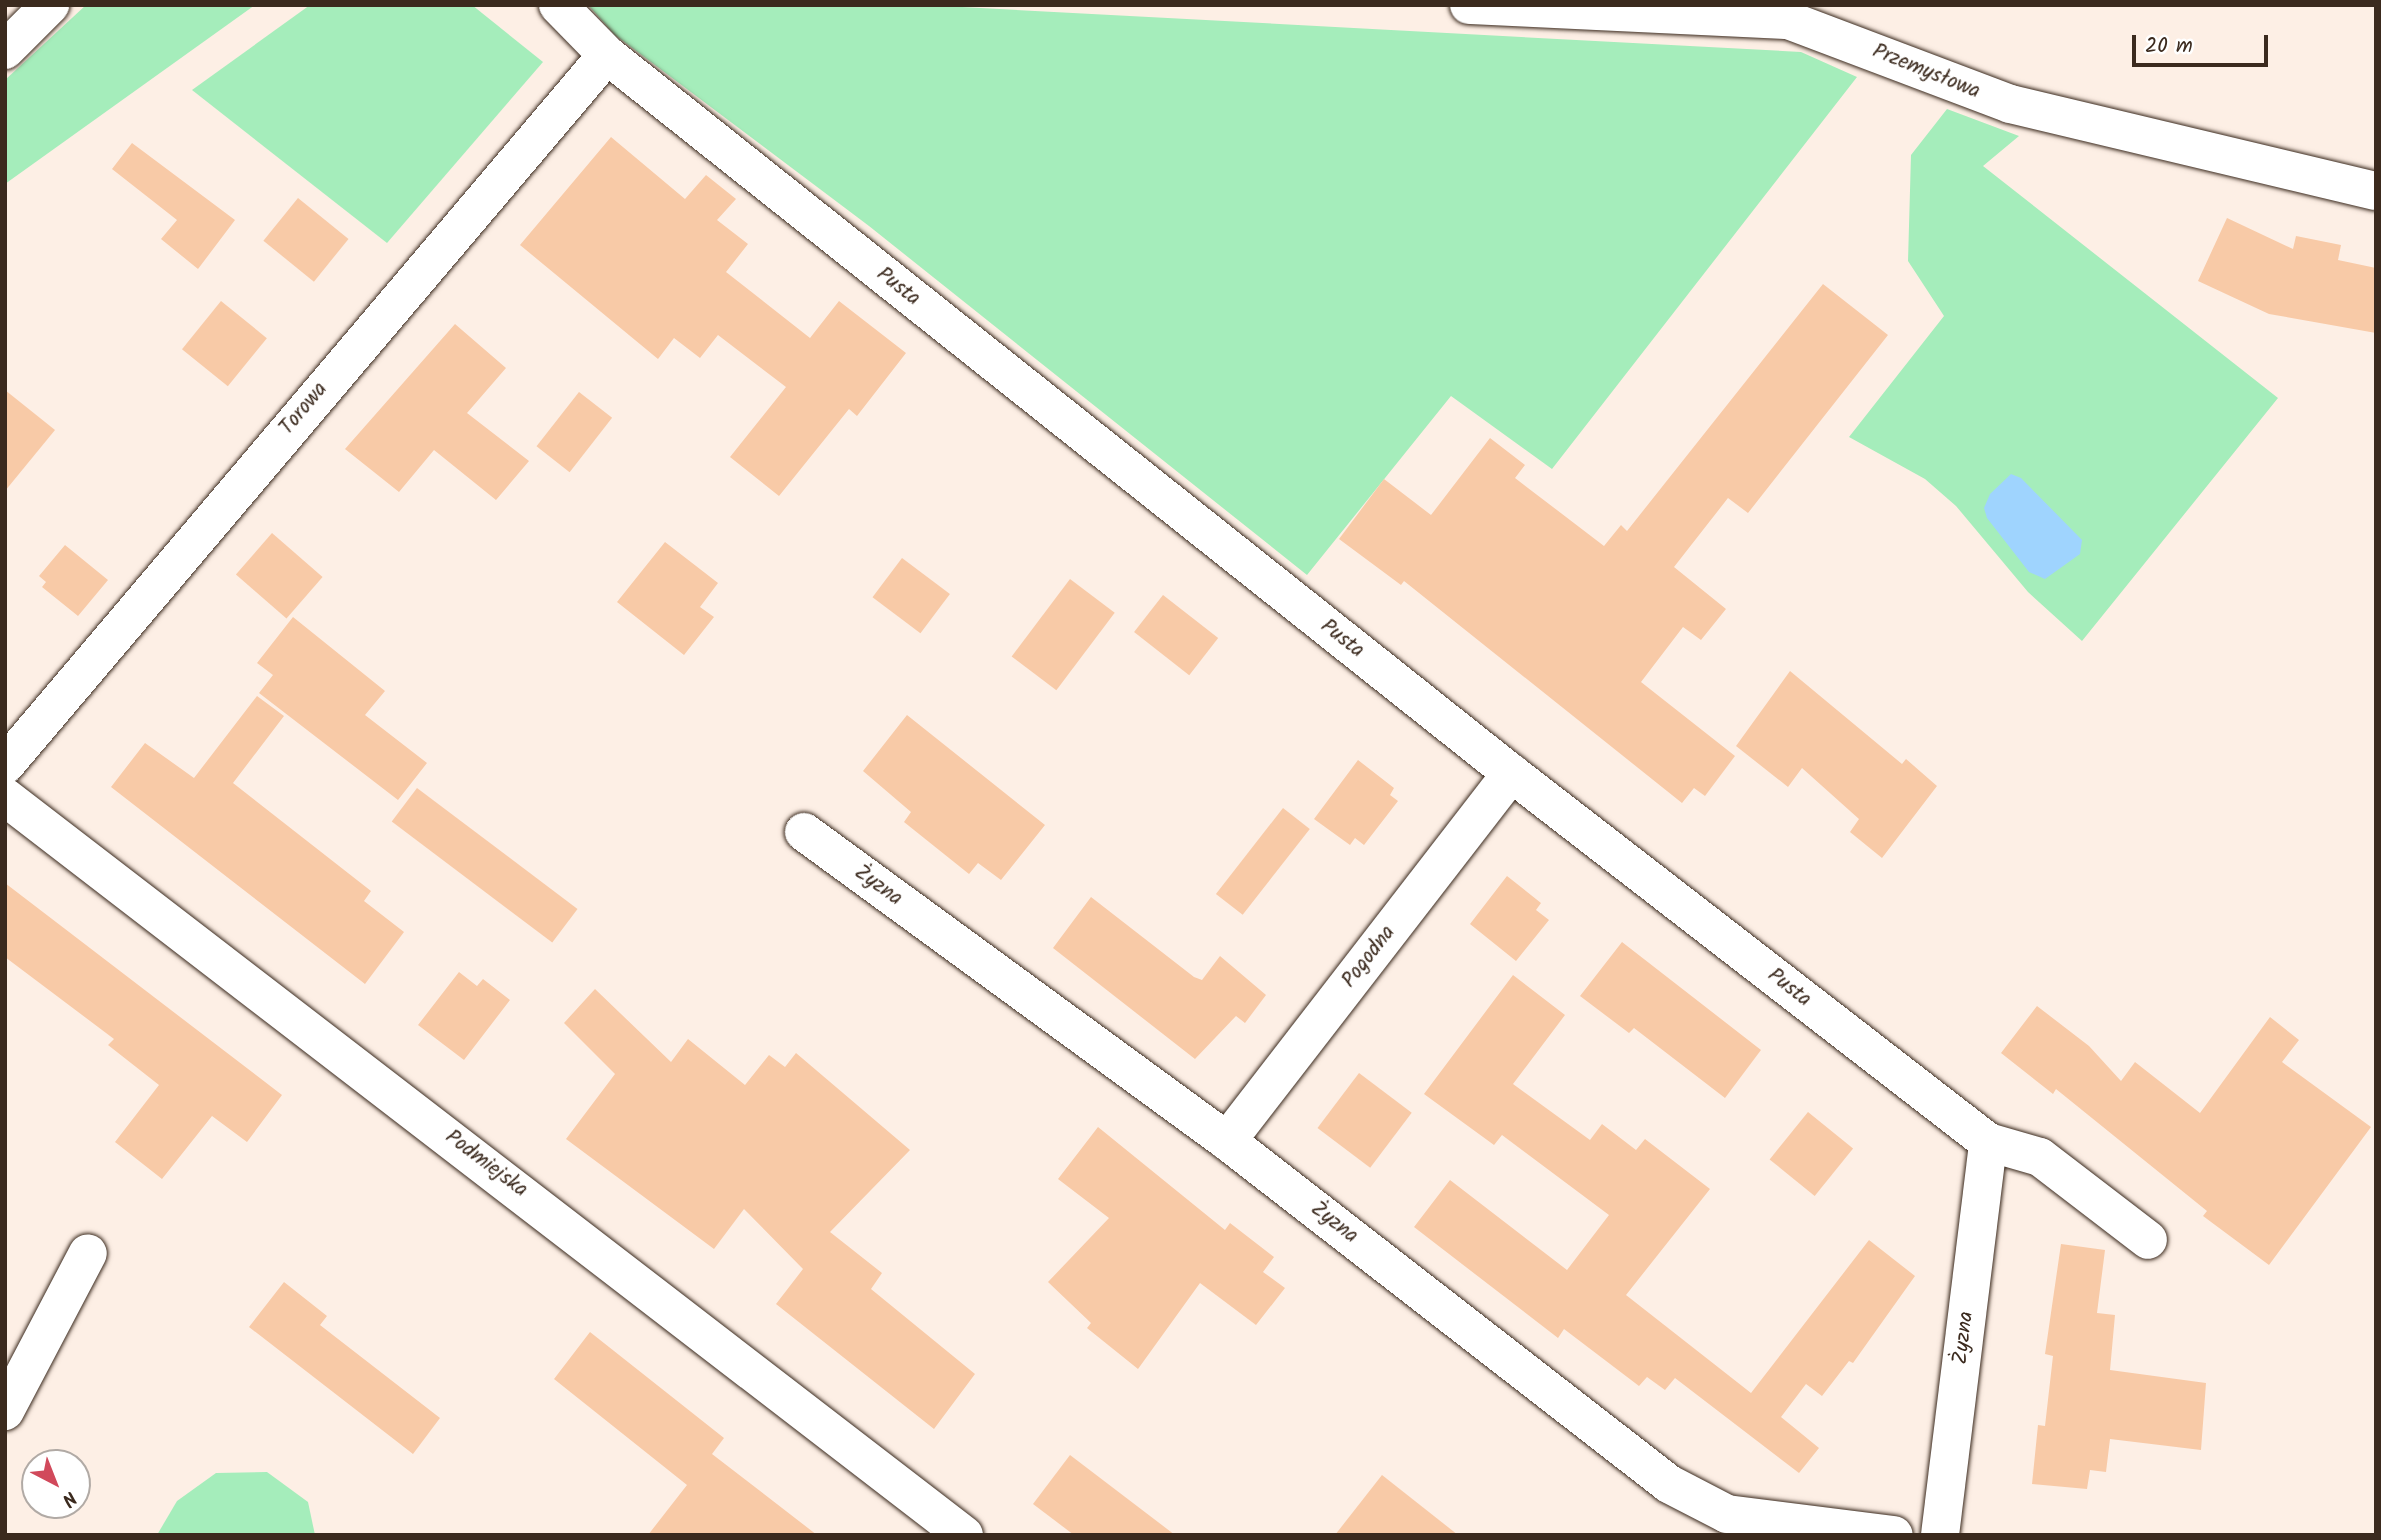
<!DOCTYPE html>
<html>
<head>
<meta charset="utf-8">
<style>
	body { margin:0 }
	#map { position:relative; width:2381px; height:1540px; overflow:hidden; background:#fdefe5; font-family:Kalam,sans-serif }
	div>[style] { position:absolute }
	.green>* { inset:0; background:#a5edbb }
	.water>* { inset:0; background:#9fd4fe }
	.building>* { inset:0; background:#f8caa7; transform-origin:0 0 }
	.roads { filter:drop-shadow(0 0 2px #3b2a1e) drop-shadow(0 0 2px #3b2a1e) }
	.minor>* { height:38px; margin:-19px; padding:0 19px; transform-origin:19px; border-radius:19px; background:#fff }
	span { translate:-50% -50%; white-space:nowrap; text-align:center; line-height:1.15; -webkit-text-stroke:6px #fff; paint-order:stroke }
	.street-label { font-size:21px; color:#3b2a1e }
	.frame { position:absolute; inset:0; border:7px solid #3b2a1e; pointer-events:none }
	.north { position:absolute; left:21px; top:1449px; width:70px; height:70px; box-sizing:border-box; background:#fff; border:2px solid #b1aaa5; border-radius:50%; rotate:138deg; font-size:19px; font-weight:700; line-height:28px; text-align:center; color:#3b2a1e }
	.north::after { content:''; display:block; margin:auto; width:24px; height:32px; background:#d1495b; clip-path:polygon(50% 0,100% 100%,50% 72%,0 100%) }
	.scale { position:absolute; left:2132px; top:35px; width:136px; height:32px; box-sizing:border-box; border:4px solid #3b2a1e; border-top:0; padding-left:9px; font-size:21px; line-height:24px; white-space:nowrap; color:#3b2a1e; -webkit-text-stroke:5px #fff; paint-order:stroke }
</style>
</head>
<body>
<div id="map">
	<div class="green">
		<div style="clip-path:polygon(86px 5px,255px 5px,5px 184px,5px 80px)"></div>
		<div style="clip-path:polygon(310px 5px,472px 5px,543px 62px,387px 243px,192px 90px)"></div>
		<div style="clip-path:polygon(588px 5px,925px 5px,1801px 52px,1857px 77px,1552px 469px,1451px 396px,1307px 575px,869px 226px,615px 35px)"></div>
		<div style="clip-path:polygon(1947px 109px,2019px 136px,1983px 166px,2278px 398px,2082px 641px,2028px 592px,1956px 506px,1925px 479px,1849px 437px,1944px 316px,1908px 261px,1911px 155px)"></div>
		<div style="clip-path:polygon(267px 1472px,308px 1502px,315px 1535px,157px 1535px,177px 1501px,216px 1473px)"></div>
	</div>
	<div class="water">
		<div style="clip-path:polygon(2011px 474px,2021px 478px,2082px 540px,2080px 554px,2045px 579px,2029px 572px,1987px 518px,1984px 508px,1990px 494px)"></div>
	</div>
	<div class="building">
		<div style="clip-path:polygon(611px 137px,685px 199px,706px 175px,736px 199px,717px 220px,748px 244px,726px 272px,810px 338px,839px 301px,906px 353px,857px 416px,849px 409px,779px 496px,730px 457px,786px 387px,718px 335px,700px 358px,674px 338px,658px 359px,520px 245px)"></div>
		<div style="clip-path:polygon(132px 143px,235px 220px,198px 269px,161px 239px,177px 220px,112px 169px)"></div>
		<div style="left:298px;top:198px;width:65px;height:55px;rotate:39deg"></div>
		<div style="clip-path:polygon(2227px 218px,2293px 249px,2296px 236px,2341px 245px,2338px 260px,2376px 268px,2376px 333px,2269px 314px,2198px 281px)"></div>
		<div style="clip-path:polygon(1823px 284px,1888px 335px,1748px 513px,1728px 498px,1674px 567px,1726px 609px,1701px 640px,1683px 627px,1641px 682px,1735px 756px,1705px 796px,1694px 788px,1682px 803px,1404px 581px,1401px 585px,1339px 539px,1384px 479px,1431px 515px,1490px 438px,1525px 465px,1515px 478px,1604px 546px,1621px 525px,1627px 531px)"></div>
		<div style="left:221px;top:301px;width:59px;height:62px;rotate:39deg"></div>
		<div style="clip-path:polygon(455px 324px,506px 368px,467px 413px,529px 461px,496px 500px,434px 450px,399px 492px,345px 449px)"></div>
		<div style="clip-path:polygon(5px 390px,55px 430px,5px 491px)"></div>
		<div style="left:579px;top:392px;width:42px;height:69px;rotate:38deg"></div>
		<div style="left:272px;top:533px;width:67px;height:55px;rotate:41deg"></div>
		<div style="clip-path:polygon(665px 542px,718px 583px,700px 607px,714px 617px,684px 655px,617px 602px)"></div>
		<div style="clip-path:polygon(65px 545px,108px 580px,78px 616px,42px 587px,46px 582px,39px 576px)"></div>
		<div style="left:902px;top:558px;width:60px;height:49px;rotate:37deg"></div>
		<div style="left:1070px;top:579px;width:56px;height:97px;rotate:37deg"></div>
		<div style="left:1163px;top:595px;width:70px;height:47px;rotate:38deg"></div>
		<div style="clip-path:polygon(293px 617px,385px 691px,365px 715px,427px 763px,398px 800px,259px 693px,273px 675px,257px 663px)"></div>
		<div style="clip-path:polygon(1790px 671px,1902px 764px,1906px 759px,1937px 786px,1882px 858px,1850px 832px,1859px 819px,1802px 768px,1788px 787px,1736px 746px)"></div>
		<div style="clip-path:polygon(257px 696px,284px 716px,233px 783px,371px 891px,364px 901px,404px 932px,365px 984px,111px 787px,145px 743px,194px 778px)"></div>
		<div style="clip-path:polygon(907px 715px,1045px 825px,1001px 880px,978px 863px,969px 874px,904px 822px,911px 812px,863px 771px)"></div>
		<div style="clip-path:polygon(1358px 760px,1394px 788px,1390px 795px,1398px 801px,1364px 845px,1355px 838px,1350px 845px,1314px 819px)"></div>
		<div style="left:417px;top:788px;width:201px;height:42px;rotate:37deg"></div>
		<div style="left:1283px;top:808px;width:34px;height:109px;rotate:38deg"></div>
		<div style="clip-path:polygon(1507px 876px,1541px 903px,1536px 910px,1549px 920px,1516px 961px,1470px 924px)"></div>
		<div style="clip-path:polygon(5px 883px,282px 1095px,247px 1142px,212px 1116px,162px 1179px,115px 1142px,159px 1085px,108px 1045px,114px 1039px,5px 957px)"></div>
		<div style="clip-path:polygon(1091px 897px,1194px 977px,1202px 980px,1220px 956px,1266px 995px,1245px 1023px,1236px 1016px,1195px 1059px,1053px 948px)"></div>
		<div style="clip-path:polygon(1622px 942px,1761px 1050px,1725px 1098px,1634px 1028px,1629px 1033px,1580px 996px)"></div>
		<div style="clip-path:polygon(459px 972px,477px 986px,483px 979px,510px 1000px,464px 1060px,418px 1025px)"></div>
		<div style="clip-path:polygon(1513px 975px,1565px 1015px,1513px 1084px,1590px 1140px,1602px 1124px,1636px 1150px,1645px 1139px,1710px 1189px,1626px 1295px,1751px 1393px,1869px 1240px,1915px 1276px,1853px 1363px,1849px 1361px,1822px 1396px,1806px 1384px,1781px 1417px,1819px 1448px,1799px 1473px,1675px 1378px,1665px 1390px,1647px 1377px,1639px 1386px,1564px 1329px,1558px 1338px,1414px 1227px,1450px 1180px,1567px 1270px,1609px 1215px,1502px 1135px,1494px 1145px,1424px 1094px)"></div>
		<div style="clip-path:polygon(595px 989px,671px 1062px,688px 1039px,745px 1085px,769px 1055px,785px 1067px,796px 1053px,910px 1150px,830px 1232px,882px 1273px,871px 1289px,975px 1374px,934px 1429px,776px 1304px,803px 1269px,744px 1209px,714px 1249px,566px 1139px,615px 1074px,564px 1023px)"></div>
		<div style="clip-path:polygon(2037px 1006px,2089px 1046px,2121px 1081px,2135px 1062px,2200px 1113px,2270px 1017px,2299px 1040px,2282px 1062px,2371px 1127px,2269px 1265px,2203px 1216px,2207px 1211px,2056px 1089px,2053px 1094px,2001px 1053px)"></div>
		<div style="left:1359px;top:1073px;width:66px;height:69px;rotate:37deg"></div>
		<div style="left:1808px;top:1112px;width:58px;height:61px;rotate:39deg"></div>
		<div style="clip-path:polygon(1098px 1127px,1225px 1230px,1230px 1223px,1274px 1257px,1263px 1272px,1285px 1288px,1256px 1325px,1200px 1283px,1138px 1369px,1087px 1328px,1091px 1323px,1048px 1282px,1109px 1218px,1058px 1179px)"></div>
		<div style="clip-path:polygon(2061px 1244px,2105px 1250px,2097px 1313px,2115px 1315px,2110px 1370px,2206px 1383px,2201px 1450px,2110px 1439px,2106px 1472px,2090px 1470px,2087px 1489px,2032px 1484px,2038px 1425px,2045px 1426px,2053px 1356px,2045px 1354px)"></div>
		<div style="clip-path:polygon(284px 1282px,327px 1316px,320px 1325px,440px 1418px,413px 1454px,249px 1327px)"></div>
		<div style="clip-path:polygon(590px 1332px,724px 1438px,712px 1454px,817px 1535px,648px 1535px,687px 1485px,554px 1379px)"></div>
		<div style="clip-path:polygon(1070px 1455px,1175px 1535px,1074px 1535px,1033px 1504px)"></div>
		<div style="clip-path:polygon(1382px 1475px,1458px 1535px,1335px 1535px)"></div>
	</div>
	<div class="roads">
		<div class="minor">
			<div style="left:558px;top:5px;width:70px;rotate:45.6deg"></div>
			<div style="left:607px;top:55px;width:1154px;rotate:38.46deg"></div>
			<div style="left:1511px;top:773px;width:603px;rotate:37.72deg"></div>
			<div style="left:1988px;top:1142px;width:54px;rotate:16.1deg"></div>
			<div style="left:2040px;top:1157px;width:136px;rotate:37.5deg"></div>
			<div style="left:1469px;top:5px;width:319px;rotate:2.7deg"></div>
			<div style="left:1788px;top:20px;width:237px;rotate:20.7deg"></div>
			<div style="left:2010px;top:104px;width:376px;rotate:13.4deg"></div>
			<div style="left:5px;top:50px;width:64px;rotate:-45deg"></div>
			<div style="left:5px;top:765px;width:931px;rotate:-49.71deg"></div>
			<div style="left:5px;top:797px;width:1210px;rotate:37.58deg"></div>
			<div style="left:804px;top:832px;width:524px;rotate:36.15deg"></div>
			<div style="left:1227px;top:1141px;width:559px;rotate:37.81deg"></div>
			<div style="left:1669px;top:1484px;width:65px;rotate:27.3deg"></div>
			<div style="left:1727px;top:1514px;width:168px;rotate:7.2deg"></div>
			<div style="left:1227px;top:1141px;width:465px;rotate:-52.3deg"></div>
			<div style="left:5px;top:1411px;width:178px;rotate:-62.3deg"></div>
			<div style="left:1940px;top:1535px;width:396px;rotate:-83deg"></div>
		</div>
	</div>
	<div class="street-label">
		<span style="left:1926px;top:72px;rotate:22deg">Przemysłowa</span>
		<span style="left:898px;top:287px;rotate:38deg">Pusta</span>
		<span style="left:304px;top:409px;rotate:-50deg">Torowa</span>
		<span style="left:1342px;top:639px;rotate:38deg">Pusta</span>
		<span style="left:878px;top:886px;rotate:36deg">Żyzna</span>
		<span style="left:1369px;top:957px;rotate:-52deg">Pogodna</span>
		<span style="left:1789px;top:988px;rotate:38deg">Pusta</span>
		<span style="left:486px;top:1164px;rotate:37deg">Podmiejska</span>
		<span style="left:1334px;top:1223px;rotate:38deg">Żyzna</span>
		<span style="left:1964px;top:1338px;rotate:-83deg">Żyzna</span>
	</div>
	<div class="frame"></div>
	<div class="north">N</div>
	<div class="scale">20 m</div>
</div>
</body>
</html>
